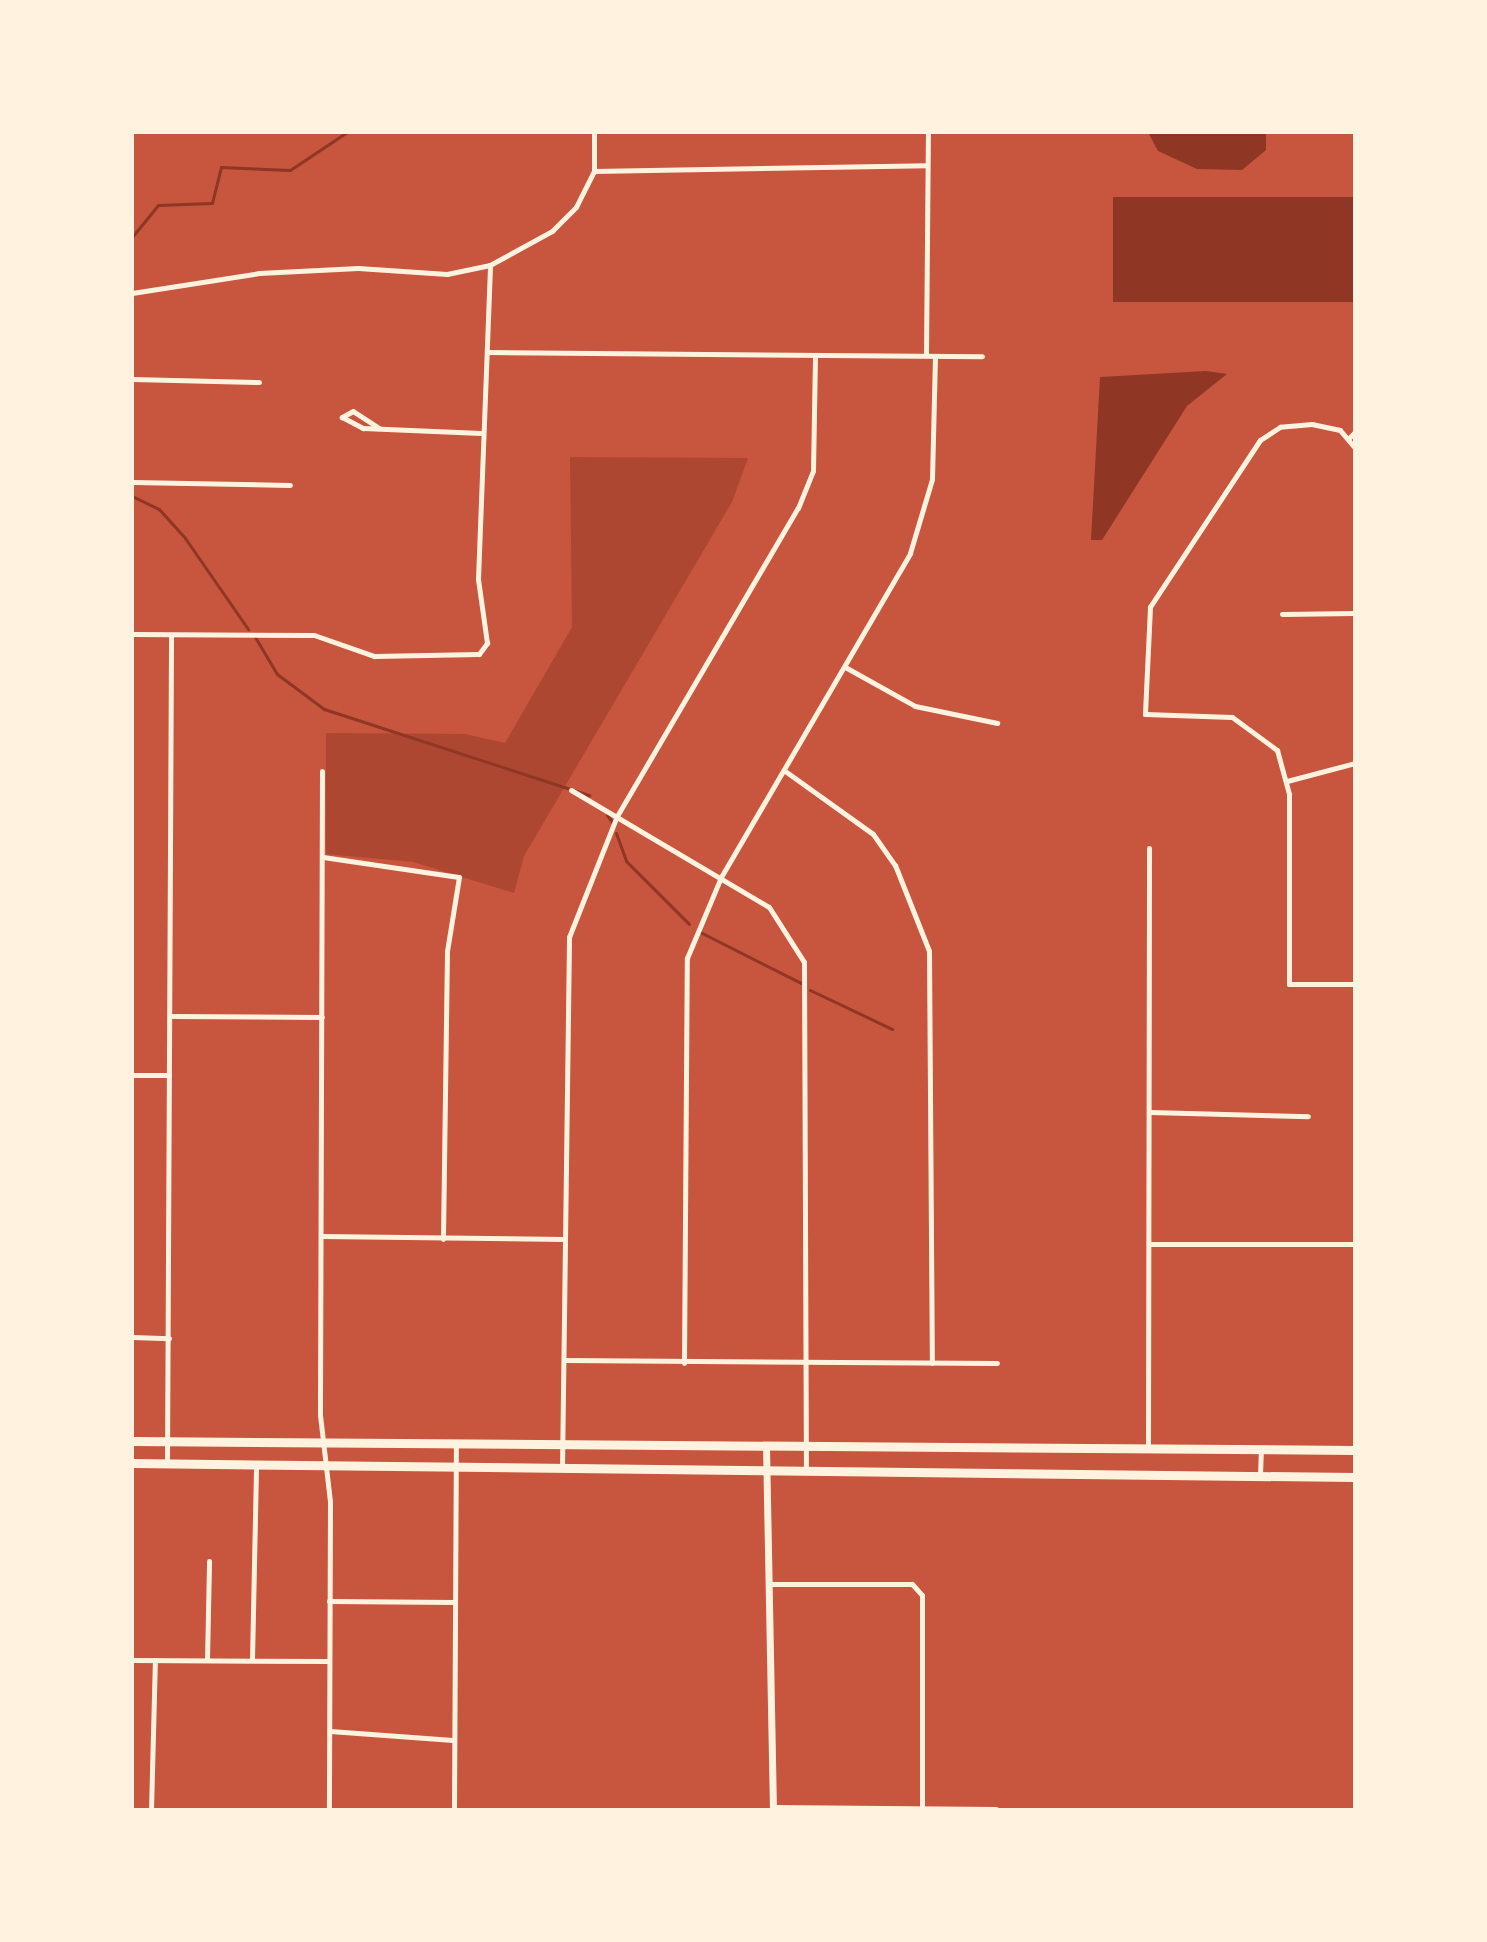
<!DOCTYPE html>
<html>
<head>
<meta charset="utf-8">
<style>
	body { margin:0 }
	#map { position:relative; width:1487px; height:1942px; overflow:hidden; background:#c8553d; font-family:Cabin,sans-serif }
	div>[style] { position:absolute }
	.green>* { inset:0; background:#ae4732 }
	.water>* { inset:0; background:#8f3625; transform-origin:0 0 }
	.stream>* { height:3px; margin:-1.5px; padding:0 1.5px; transform-origin:1.5px; border-radius:1.5px; background:#8f3625 }
	.minor>* { height:5px; margin:-2.5px; padding:0 2.5px; transform-origin:2.5px; border-radius:2.5px; background:#fff3e0 }
	.tertiary>* { height:7px; margin:-3.5px; padding:0 3.5px; transform-origin:3.5px; border-radius:3.5px; background:#fff3e0 }
	.primary>* { height:9px; margin:-4.5px; padding:0 4.5px; transform-origin:4.5px; border-radius:4.5px; background:#fff3e0 }
	span { translate:-50% -50%; white-space:nowrap; text-align:center; line-height:1.15; -webkit-text-stroke:6px #fff3e0; paint-order:stroke }
	.frame { position:absolute; inset:0; border:134px solid #fff3e0; pointer-events:none }
</style>
</head>
<body>
<div id="map">
	<div class="green">
		<div style="clip-path:polygon(570px 457px,748px 458px,732px 502px,524px 856px,514px 893px,413px 862px,326px 854px,326px 733px,465px 734px,505px 743px,572px 627px)"></div>
	</div>
	<div class="water">
		<div style="clip-path:polygon(1148px 132px,1266px 132px,1266px 150px,1242px 170px,1197px 169px,1158px 151px)"></div>
		<div style="left:1355px;top:197px;width:105px;height:242px;rotate:90deg"></div>
		<div style="clip-path:polygon(1206px 371px,1227px 374px,1187px 406px,1102px 540px,1091px 540px,1100px 377px)"></div>
	</div>
	<div class="stream">
		<div style="left:132px;top:237px;width:41px;rotate:-50.9deg"></div>
		<div style="left:158px;top:205px;width:54px;rotate:-2.1deg"></div>
		<div style="left:212px;top:203px;width:37px;rotate:-76deg"></div>
		<div style="left:221px;top:167px;width:69px;rotate:2.5deg"></div>
		<div style="left:290px;top:170px;width:69px;rotate:-33.7deg"></div>
		<div style="left:132px;top:496px;width:30px;rotate:26deg"></div>
		<div style="left:159px;top:509px;width:39px;rotate:48deg"></div>
		<div style="left:185px;top:538px;width:111px;rotate:55.3deg"></div>
		<div style="left:255px;top:637px;width:43px;rotate:59.3deg"></div>
		<div style="left:277px;top:674px;width:59px;rotate:36.7deg"></div>
		<div style="left:324px;top:709px;width:279px;rotate:18deg"></div>
		<div style="left:607px;top:815px;width:10px;rotate:53deg"></div>
		<div style="left:616px;top:833px;width:30px;rotate:70deg"></div>
		<div style="left:626px;top:861px;width:89px;rotate:45deg"></div>
		<div style="left:698px;top:931px;width:118px;rotate:26.8deg"></div>
		<div style="left:810px;top:990px;width:91px;rotate:25.4deg"></div>
	</div>
	<div class="minor">
		<div style="left:594px;top:171px;width:333px;rotate:-1deg"></div>
		<div style="left:132px;top:293px;width:129px;rotate:-8.9deg"></div>
		<div style="left:259px;top:273px;width:99px;rotate:-2.9deg"></div>
		<div style="left:358px;top:268px;width:89px;rotate:3.9deg"></div>
		<div style="left:447px;top:274px;width:44px;rotate:-11.8deg"></div>
		<div style="left:490px;top:265px;width:71px;rotate:-28.7deg"></div>
		<div style="left:552px;top:231px;width:34px;rotate:-45deg"></div>
		<div style="left:576px;top:207px;width:40px;rotate:-63.4deg"></div>
		<div style="left:594px;top:171px;width:39px;rotate:-90deg"></div>
		<div style="left:487px;top:352px;width:495px;rotate:0.5deg"></div>
		<div style="left:926px;top:355px;width:223px;rotate:-89.5deg"></div>
		<div style="left:132px;top:379px;width:127px;rotate:1.4deg"></div>
		<div style="left:379px;top:428px;width:31px;rotate:-147deg"></div>
		<div style="left:353px;top:411px;width:13px;rotate:151deg"></div>
		<div style="left:342px;top:417px;width:24px;rotate:28deg"></div>
		<div style="left:363px;top:428px;width:118px;rotate:2.4deg"></div>
		<div style="left:1349px;top:438px;width:8px;rotate:-45deg"></div>
		<div style="left:1355px;top:448px;width:23px;rotate:-130deg"></div>
		<div style="left:1340px;top:430px;width:29px;rotate:-168deg"></div>
		<div style="left:1312px;top:424px;width:32px;rotate:175deg"></div>
		<div style="left:1280px;top:427px;width:24px;rotate:147deg"></div>
		<div style="left:1260px;top:440px;width:200px;rotate:123.4deg"></div>
		<div style="left:1150px;top:607px;width:107px;rotate:92.7deg"></div>
		<div style="left:1145px;top:714px;width:87px;rotate:2deg"></div>
		<div style="left:1232px;top:717px;width:56px;rotate:36.3deg"></div>
		<div style="left:1277px;top:750px;width:46px;rotate:74.7deg"></div>
		<div style="left:1289px;top:794px;width:190px;rotate:90deg"></div>
		<div style="left:1289px;top:984px;width:66px"></div>
		<div style="left:132px;top:482px;width:158px;rotate:1.1deg"></div>
		<div style="left:1282px;top:614px;width:73px;rotate:-0.8deg"></div>
		<div style="left:132px;top:634px;width:182px;rotate:0.3deg"></div>
		<div style="left:314px;top:635px;width:64px;rotate:19.3deg"></div>
		<div style="left:374px;top:656px;width:105px;rotate:-1.1deg"></div>
		<div style="left:479px;top:654px;width:14px;rotate:-54deg"></div>
		<div style="left:487px;top:643px;width:65px;rotate:-98deg"></div>
		<div style="left:478px;top:579px;width:314px;rotate:-87.8deg"></div>
		<div style="left:845px;top:667px;width:80px;rotate:29.1deg"></div>
		<div style="left:915px;top:706px;width:84px;rotate:11.7deg"></div>
		<div style="left:322px;top:771px;width:644px;rotate:90.18deg"></div>
		<div style="left:320px;top:1415px;width:87px;rotate:83.4deg"></div>
		<div style="left:330px;top:1501px;width:309px;rotate:90.2deg"></div>
		<div style="left:785px;top:771px;width:108px;rotate:35.6deg"></div>
		<div style="left:873px;top:834px;width:38px;rotate:55deg"></div>
		<div style="left:895px;top:865px;width:92px;rotate:68.4deg"></div>
		<div style="left:929px;top:951px;width:412px;rotate:89.6deg"></div>
		<div style="left:1287px;top:781px;width:70px;rotate:-14.8deg"></div>
		<div style="left:571px;top:790px;width:230px;rotate:30.6deg"></div>
		<div style="left:769px;top:907px;width:65px;rotate:57.5deg"></div>
		<div style="left:804px;top:962px;width:510px;rotate:89.78deg"></div>
		<div style="left:323px;top:857px;width:137px;rotate:8.4deg"></div>
		<div style="left:459px;top:877px;width:75px;rotate:99.2deg"></div>
		<div style="left:447px;top:951px;width:288px;rotate:90.8deg"></div>
		<div style="left:171px;top:1016px;width:151px;rotate:0.4deg"></div>
		<div style="left:132px;top:1075px;width:37px"></div>
		<div style="left:1150px;top:1112px;width:158px;rotate:1.5deg"></div>
		<div style="left:321px;top:1236px;width:243px;rotate:0.7deg"></div>
		<div style="left:1151px;top:1244px;width:204px"></div>
		<div style="left:132px;top:1337px;width:37px;rotate:2deg"></div>
		<div style="left:564px;top:1360px;width:433px;rotate:0.4deg"></div>
		<div style="left:684px;top:1363px;width:405px;rotate:-89.6deg"></div>
		<div style="left:687px;top:958px;width:88px;rotate:-67.2deg"></div>
		<div style="left:721px;top:877px;width:375px;rotate:-59.7deg"></div>
		<div style="left:910px;top:553px;width:77px;rotate:-73.4deg"></div>
		<div style="left:932px;top:479px;width:123px;rotate:-88.6deg"></div>
		<div style="left:1148px;top:1448px;width:600px;rotate:-89.9deg"></div>
		<div style="left:167px;top:1464px;width:829px;rotate:-89.72deg"></div>
		<div style="left:562px;top:1468px;width:531px;rotate:-89.24deg"></div>
		<div style="left:569px;top:937px;width:130px;rotate:-68.4deg"></div>
		<div style="left:617px;top:816px;width:357px;rotate:-59.6deg"></div>
		<div style="left:798px;top:508px;width:40px;rotate:-68deg"></div>
		<div style="left:813px;top:471px;width:115px;rotate:-89deg"></div>
		<div style="left:1260px;top:1475px;width:26px;rotate:-88deg"></div>
		<div style="left:770px;top:1584px;width:142px"></div>
		<div style="left:912px;top:1584px;width:15px;rotate:48deg"></div>
		<div style="left:922px;top:1595px;width:215px;rotate:90deg"></div>
		<div style="left:329px;top:1601px;width:126px;rotate:0.5deg"></div>
		<div style="left:132px;top:1660px;width:197px;rotate:0.3deg"></div>
		<div style="left:207px;top:1660px;width:99px;rotate:-88.8deg"></div>
		<div style="left:252px;top:1660px;width:195px;rotate:-88.8deg"></div>
		<div style="left:330px;top:1731px;width:123px;rotate:4.2deg"></div>
		<div style="left:773px;top:1807px;width:223px;rotate:0.5deg"></div>
		<div style="left:151px;top:1810px;width:150px;rotate:-88.5deg"></div>
		<div style="left:454px;top:1810px;width:366px;rotate:-89.7deg"></div>
	</div>
	<div class="tertiary">
		<div style="left:766px;top:1446px;width:364px;rotate:88.9deg"></div>
	</div>
	<div class="primary">
		<div style="left:132px;top:1441px;width:1223px;rotate:0.42deg"></div>
		<div style="left:132px;top:1463px;width:1223px;rotate:0.66deg"></div>
	</div>
	<div class="frame"></div>
</div>
</body>
</html>
